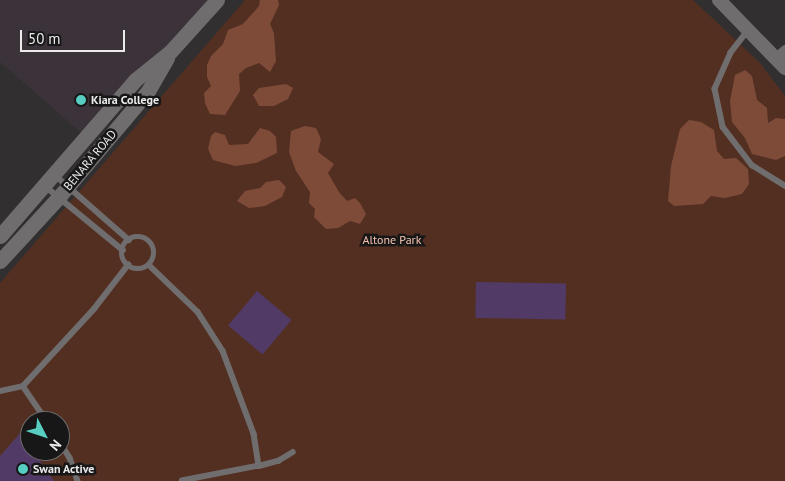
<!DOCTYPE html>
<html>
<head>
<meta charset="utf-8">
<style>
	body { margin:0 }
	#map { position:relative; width:785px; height:481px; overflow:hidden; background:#312f30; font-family:"PT Sans",sans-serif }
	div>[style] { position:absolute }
	.built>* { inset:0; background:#3b3339 }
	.green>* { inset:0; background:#532f22 }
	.forest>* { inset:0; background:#7e4b39 }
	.building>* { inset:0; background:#513a65; transform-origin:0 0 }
	.service>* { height:5.5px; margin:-2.75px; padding:0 2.75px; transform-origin:2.75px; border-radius:2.75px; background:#706d6f }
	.service>.ring { margin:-2.75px; padding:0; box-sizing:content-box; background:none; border:5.5px solid #706d6f; border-radius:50% }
	.minor>* { height:11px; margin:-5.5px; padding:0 5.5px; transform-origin:5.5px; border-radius:5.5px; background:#706d6f }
	.tertiary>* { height:14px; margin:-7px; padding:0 7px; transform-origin:7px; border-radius:7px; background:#706d6f }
	.secondary>* { height:15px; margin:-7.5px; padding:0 7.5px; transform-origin:7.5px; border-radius:7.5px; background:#706d6f }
	.dots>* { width:14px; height:14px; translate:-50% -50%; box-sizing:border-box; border:2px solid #181718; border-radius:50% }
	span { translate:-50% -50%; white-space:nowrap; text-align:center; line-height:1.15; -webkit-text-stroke:5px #181718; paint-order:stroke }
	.poi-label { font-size:12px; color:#ebe9ea; font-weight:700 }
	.left { translate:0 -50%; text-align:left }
	.street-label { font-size:12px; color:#ebe9ea }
	.park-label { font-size:12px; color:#f5c3b0 }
	.north { position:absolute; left:20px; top:411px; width:50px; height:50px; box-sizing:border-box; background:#181718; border:1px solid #6c6b6c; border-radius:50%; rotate:131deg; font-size:14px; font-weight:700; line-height:20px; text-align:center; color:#ebe9ea }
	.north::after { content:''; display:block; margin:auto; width:18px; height:22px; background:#57cec1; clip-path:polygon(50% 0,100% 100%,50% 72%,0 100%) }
	.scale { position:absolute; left:20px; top:30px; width:105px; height:22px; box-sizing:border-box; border:2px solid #ebe9ea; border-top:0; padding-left:6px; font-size:15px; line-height:18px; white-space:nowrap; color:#ebe9ea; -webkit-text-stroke:4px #181718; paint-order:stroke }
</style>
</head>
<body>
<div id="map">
	<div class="built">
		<div style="clip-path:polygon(0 0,211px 0,86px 137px,0 62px)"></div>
	</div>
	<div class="green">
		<div style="clip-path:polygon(evenodd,245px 0,693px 0,760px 63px,785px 96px,785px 481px,0 481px,0 283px,245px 0,30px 421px,60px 421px,60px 451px,30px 451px,30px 421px)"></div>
	</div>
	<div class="forest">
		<div style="clip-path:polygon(260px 0,278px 0,279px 5px,270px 24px,274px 33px,276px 61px,270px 72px,259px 63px,246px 68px,239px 74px,240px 91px,225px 115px,210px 114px,205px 103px,204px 93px,211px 86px,207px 77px,207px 65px,211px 56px,223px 44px,228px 30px,243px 24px,259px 6px)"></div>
		<div style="clip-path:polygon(745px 70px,752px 76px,757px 100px,767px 108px,768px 123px,776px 118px,785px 119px,785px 156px,776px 160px,752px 154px,745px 138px,732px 122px,730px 101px,735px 75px)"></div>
		<div style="clip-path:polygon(286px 84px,293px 88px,288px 99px,274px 106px,259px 106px,253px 95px,259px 88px)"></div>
		<div style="clip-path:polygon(689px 120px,701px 122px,714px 130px,717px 151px,724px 159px,736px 158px,748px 169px,749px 184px,742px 194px,725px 198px,711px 196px,703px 204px,674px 206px,668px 201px,671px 166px,680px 129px)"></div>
		<div style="clip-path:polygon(305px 126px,316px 128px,321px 139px,318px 152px,334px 164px,328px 173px,339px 192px,347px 201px,355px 198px,360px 203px,366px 214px,360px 224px,350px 221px,338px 228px,326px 229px,314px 217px,315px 209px,309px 203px,310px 192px,296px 171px,289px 152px,291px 131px)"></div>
		<div style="clip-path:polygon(260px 128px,270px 131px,276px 137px,277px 153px,256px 163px,235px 166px,213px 160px,208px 149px,211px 136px,215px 132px,225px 135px,229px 145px,248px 144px)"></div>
		<div style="clip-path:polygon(279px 180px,286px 187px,282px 197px,265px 206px,249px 208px,237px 201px,245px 191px,260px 188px,266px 182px)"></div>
	</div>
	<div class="building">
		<div style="left:476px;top:282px;width:90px;height:36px;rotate:1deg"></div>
		<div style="left:257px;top:291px;width:45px;height:45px;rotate:40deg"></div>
		<div style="clip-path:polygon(21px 432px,30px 446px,30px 451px,33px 451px,54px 481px,0 481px,0 456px)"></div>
	</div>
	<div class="service">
		<div style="left:748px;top:31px;width:28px;rotate:128deg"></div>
		<div style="left:731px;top:53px;width:39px;rotate:114deg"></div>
		<div style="left:715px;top:89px;width:39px;rotate:78deg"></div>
		<div style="left:723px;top:127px;width:48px;rotate:52.7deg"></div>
		<div style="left:752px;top:165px;width:39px;rotate:32deg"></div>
		<div style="left:54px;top:174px;width:100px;rotate:41.3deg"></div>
		<div style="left:45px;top:186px;width:101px;rotate:39.4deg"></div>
		<div class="ring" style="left:122px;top:237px;width:26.5px;height:26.5px"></div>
		<div style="left:149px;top:265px;width:68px;rotate:43.8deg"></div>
		<div style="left:198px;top:312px;width:46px;rotate:57.3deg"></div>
		<div style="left:223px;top:351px;width:89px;rotate:69.5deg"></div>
		<div style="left:254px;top:434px;width:32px;rotate:81deg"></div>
		<div style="left:259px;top:466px;width:78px;rotate:169deg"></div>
		<div style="left:23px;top:386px;width:42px;rotate:55.6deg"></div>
		<div style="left:0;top:391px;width:24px;rotate:-12deg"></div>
		<div style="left:23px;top:386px;width:105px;rotate:-47.3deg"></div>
		<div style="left:94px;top:309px;width:56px;rotate:-52.3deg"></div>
		<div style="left:60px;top:442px;width:19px;rotate:58deg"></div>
		<div style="left:70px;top:458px;width:24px;rotate:71deg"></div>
		<div style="left:259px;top:466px;width:20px;rotate:-15deg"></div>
		<div style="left:278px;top:461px;width:17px;rotate:-31deg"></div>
	</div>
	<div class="minor">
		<div style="left:777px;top:57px;width:11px;rotate:-41deg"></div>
	</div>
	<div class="tertiary">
		<div style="left:719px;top:0;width:95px;rotate:45.9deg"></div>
	</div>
	<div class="secondary">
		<div style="left:0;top:236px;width:206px;rotate:-49.1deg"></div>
		<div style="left:135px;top:80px;width:45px;rotate:-38.7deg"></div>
		<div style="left:170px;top:52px;width:70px;rotate:-47.9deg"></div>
		<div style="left:0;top:261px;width:86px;rotate:-47.4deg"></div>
		<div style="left:58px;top:198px;width:140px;rotate:-49.9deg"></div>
		<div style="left:148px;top:91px;width:38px;rotate:-60deg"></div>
	</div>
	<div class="dots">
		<div style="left:81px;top:100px;background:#57cec1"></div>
		<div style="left:23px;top:469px;background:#57cec1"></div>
	</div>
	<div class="poi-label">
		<span class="left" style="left:91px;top:100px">Kiara College</span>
		<span class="left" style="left:33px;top:469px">Swan Active</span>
	</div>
	<div class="street-label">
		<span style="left:90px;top:160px;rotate:-50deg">BENARA ROAD</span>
	</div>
	<div class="park-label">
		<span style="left:392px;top:240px">Altone Park</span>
	</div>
	<div class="north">N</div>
	<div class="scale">50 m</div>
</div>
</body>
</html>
